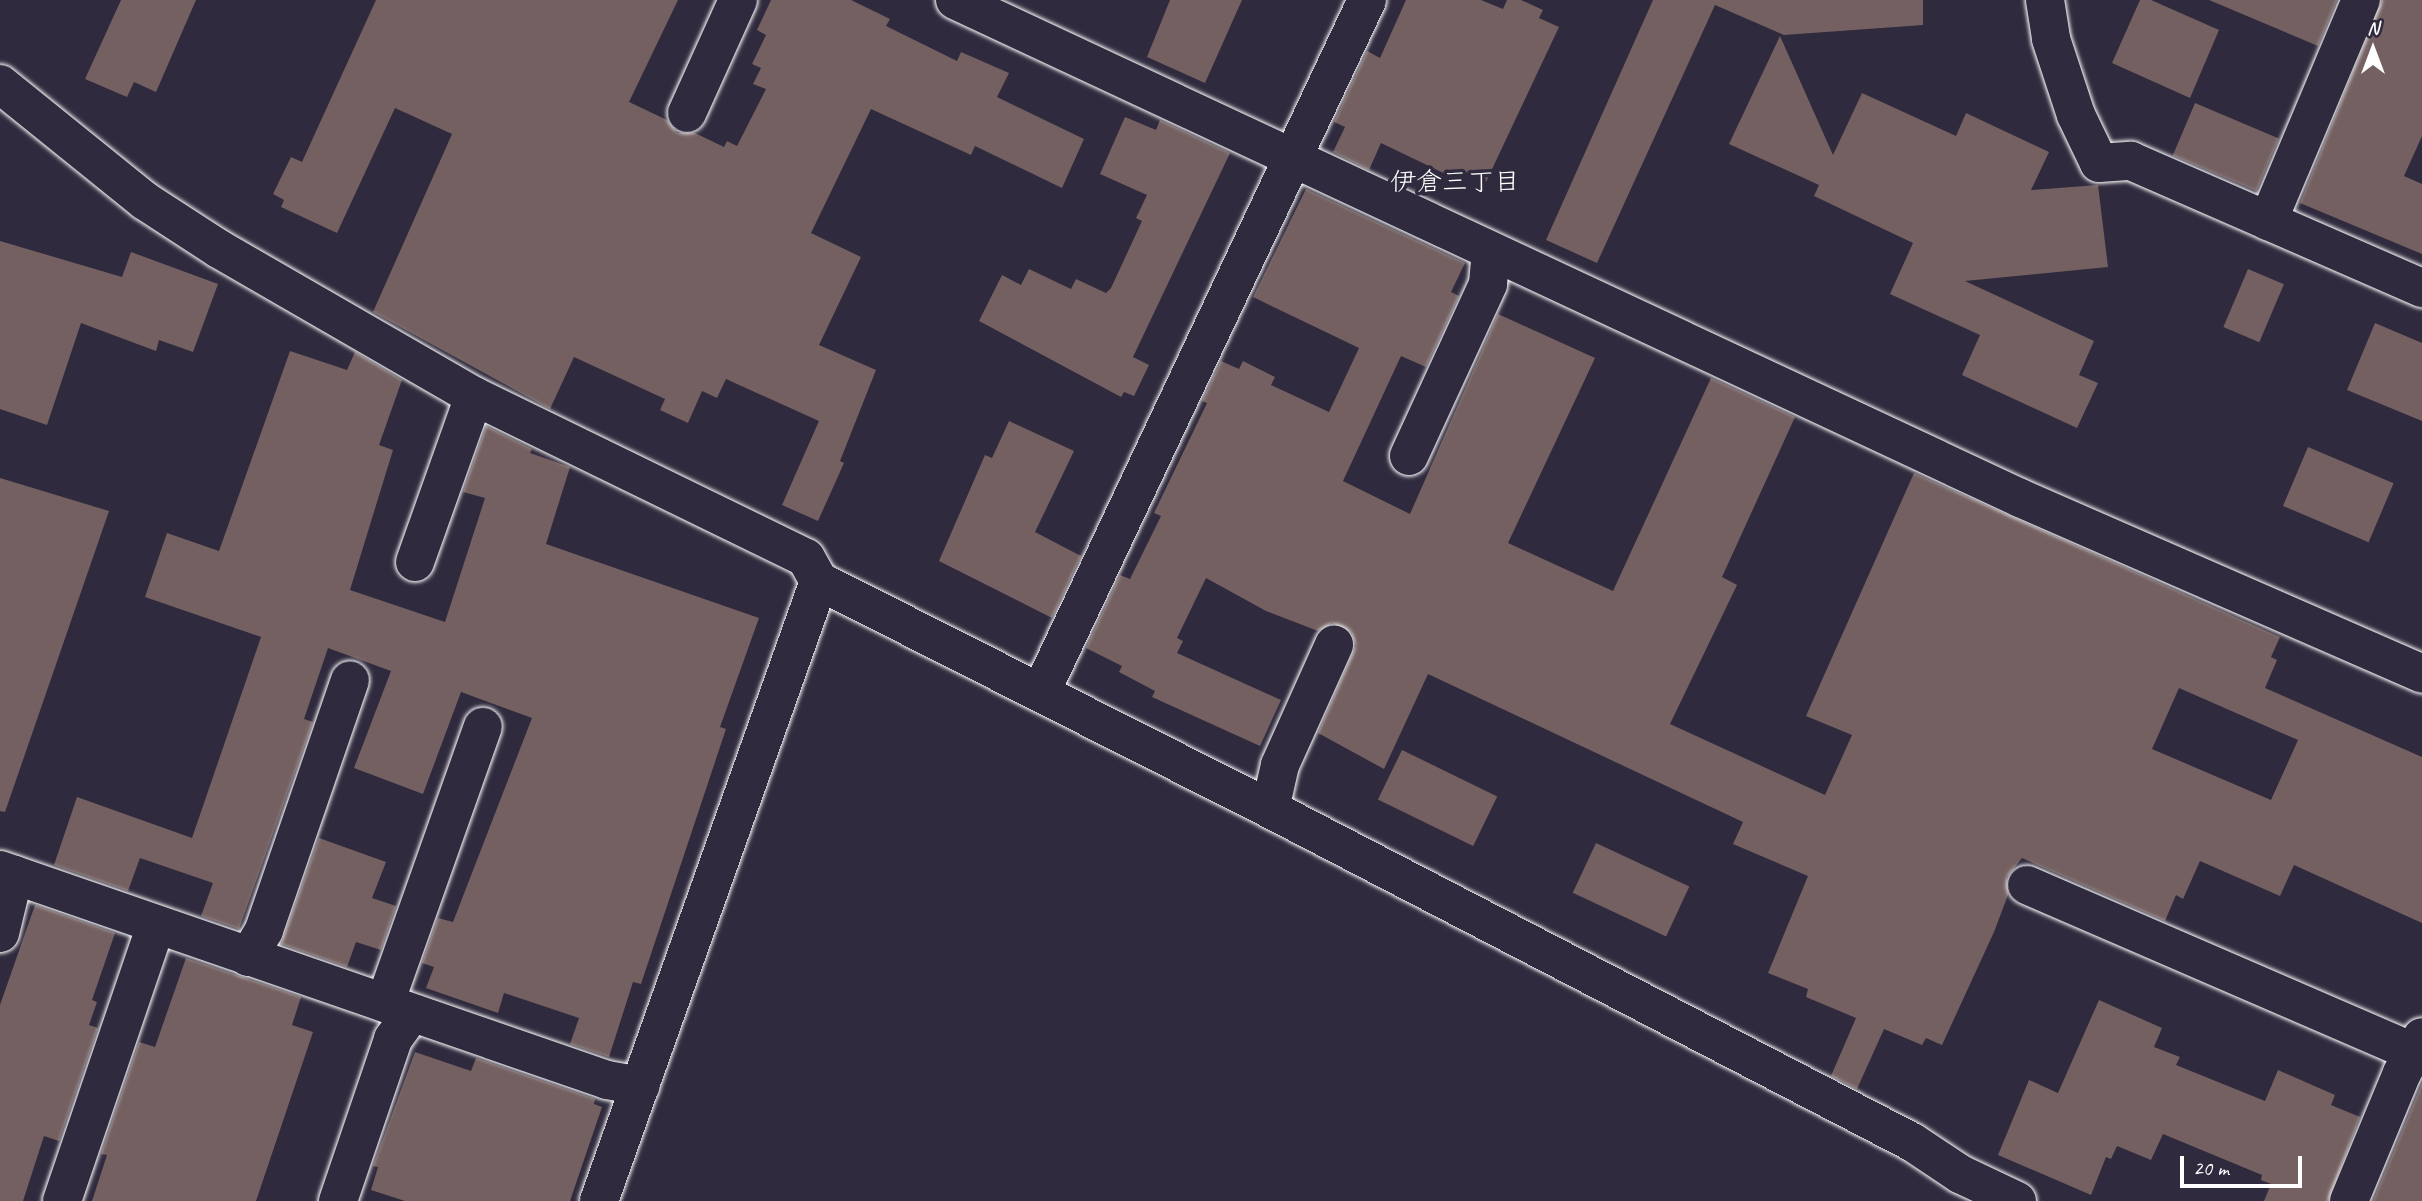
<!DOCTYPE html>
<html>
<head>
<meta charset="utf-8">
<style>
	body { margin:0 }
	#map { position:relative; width:2422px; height:1201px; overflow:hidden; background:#2f2a3d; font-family:Caveat,"Klee One",sans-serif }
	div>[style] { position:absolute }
	.building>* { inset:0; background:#746061; transform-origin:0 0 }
	.roads { filter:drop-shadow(0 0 2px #fff) drop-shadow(0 0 2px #fff) }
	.street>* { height:38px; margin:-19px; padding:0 19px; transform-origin:19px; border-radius:19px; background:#2f2a3d }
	span { translate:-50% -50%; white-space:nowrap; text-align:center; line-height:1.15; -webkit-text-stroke:7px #2f2a3d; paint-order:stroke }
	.neighbourhood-label { font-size:26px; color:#fff }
	.north { position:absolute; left:2338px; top:14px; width:70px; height:70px; -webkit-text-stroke:5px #2f2a3d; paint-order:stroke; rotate:0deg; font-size:19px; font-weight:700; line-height:28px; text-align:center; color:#fff }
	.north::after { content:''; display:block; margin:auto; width:24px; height:32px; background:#fff; clip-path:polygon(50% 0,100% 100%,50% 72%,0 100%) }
	.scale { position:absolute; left:2180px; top:1156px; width:122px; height:32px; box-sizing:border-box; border:4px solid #fff; border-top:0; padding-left:9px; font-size:21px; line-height:24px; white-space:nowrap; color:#fff; -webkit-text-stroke:5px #2f2a3d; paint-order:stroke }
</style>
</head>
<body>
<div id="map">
	<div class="building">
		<div style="clip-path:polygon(121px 0,196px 0,156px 92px,134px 82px,127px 97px,85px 79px)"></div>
		<div style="clip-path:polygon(376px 0,678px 0,629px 102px,667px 120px,677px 133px,695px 133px,724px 147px,727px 141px,737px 146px,766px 89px,753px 84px,761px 68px,752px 64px,766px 35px,757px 30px,771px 0,851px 0,890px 19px,886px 26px,957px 61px,961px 52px,1009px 73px,997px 97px,1084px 139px,1062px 188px,975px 146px,971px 155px,871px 109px,811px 233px,861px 257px,819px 345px,876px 370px,840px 461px,844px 463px,818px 521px,782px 505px,819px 421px,726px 379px,717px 398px,702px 391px,688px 423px,660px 410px,665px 399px,574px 357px,550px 409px,373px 312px,452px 134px,395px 108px,337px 233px,281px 207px,284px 200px,273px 194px,291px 157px,302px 162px)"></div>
		<div style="clip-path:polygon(1170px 0,1242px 0,1205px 83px,1147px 57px)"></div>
		<div style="clip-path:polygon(1406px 0,1481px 0,1503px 9px,1507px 0,1521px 0,1543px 10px,1539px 18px,1559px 27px,1486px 182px,1464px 171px,1460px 181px,1381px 143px,1369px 170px,1333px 152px,1345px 127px,1334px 122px,1367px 51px,1380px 58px)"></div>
		<div style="clip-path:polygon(1653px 0,1923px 0,1923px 25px,1784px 35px,1715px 5px,1597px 263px,1546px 240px)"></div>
		<div style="clip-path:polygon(2140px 0,2151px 0,2219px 30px,2190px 98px,2112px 63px)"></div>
		<div style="clip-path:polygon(2209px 0,2337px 0,2318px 46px)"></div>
		<div style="clip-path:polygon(2382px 0,2422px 0,2422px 136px,2404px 176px,2422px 184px,2422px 254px,2300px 203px)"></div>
		<div style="clip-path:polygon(1780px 36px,1833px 155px,1862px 93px,1956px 136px,1966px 113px,2049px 152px,2031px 190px,2098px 185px,2108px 267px,1965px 281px,2094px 341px,2079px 375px,2098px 383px,2077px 428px,1962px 375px,1980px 335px,1890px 294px,1913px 243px,1814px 196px,1819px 185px,1729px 144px)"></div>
		<div style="left:2195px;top:103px;width:91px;height:57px;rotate:23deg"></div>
		<div style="clip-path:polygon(1125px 117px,1156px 130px,1160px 120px,1230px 153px,1133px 357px,1149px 365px,1134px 396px,1124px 392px,1121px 397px,979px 321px,1002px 275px,1021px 285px,1029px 269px,1071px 289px,1076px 279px,1106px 293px,1111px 288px,1142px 221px,1136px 218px,1147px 195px,1100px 174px)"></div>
		<div style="clip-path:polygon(evenodd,1306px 189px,1465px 263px,1451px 292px,1459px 296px,1426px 367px,1401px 356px,1343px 481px,1410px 514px,1498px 314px,1595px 358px,1508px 543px,1613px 591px,1711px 378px,1795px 417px,1722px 577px,1737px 585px,1670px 724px,1825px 795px,1852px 735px,1806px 716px,1914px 473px,2280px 637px,2271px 657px,2277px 660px,2265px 688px,2422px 757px,2422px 923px,2294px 865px,2280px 896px,2200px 861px,2183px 899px,2176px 895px,2165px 921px,2022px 858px,2007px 877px,2008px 895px,1994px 932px,1942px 1045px,1926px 1038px,1922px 1045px,1884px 1029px,1857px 1089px,1831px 1076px,1856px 1018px,1806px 997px,1808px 989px,1768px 973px,1808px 876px,1733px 844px,1743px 822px,1428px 674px,1384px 769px,1318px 733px,1356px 646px,1351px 632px,1332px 623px,1318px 631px,1266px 611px,1206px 578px,1177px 638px,1183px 641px,1177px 653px,1281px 700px,1260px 746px,1152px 697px,1155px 691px,1119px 672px,1122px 666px,1086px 648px,1120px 575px,1130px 579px,1161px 516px,1154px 513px,1207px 403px,1202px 401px,1221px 361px,1239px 369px,1243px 361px,1275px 377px,1271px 385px,1329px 412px,1359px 348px,1253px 297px,1306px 189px,2179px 688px,2298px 740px,2271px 800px,2152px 749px,2179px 688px)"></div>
		<div style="clip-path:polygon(0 241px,122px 277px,131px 252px,218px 284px,193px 352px,159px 340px,156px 351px,81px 323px,47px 425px,0 409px)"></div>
		<div style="left:2248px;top:269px;width:39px;height:63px;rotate:23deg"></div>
		<div style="clip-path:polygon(2375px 323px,2422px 343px,2422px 421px,2347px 390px)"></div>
		<div style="clip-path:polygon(290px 351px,347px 370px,355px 352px,402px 380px,379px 445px,393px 450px,350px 590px,445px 622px,485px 498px,463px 492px,486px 426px,532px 449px,530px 453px,570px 467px,546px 544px,759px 618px,720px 727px,726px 729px,641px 984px,633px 982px,609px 1057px,570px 1044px,579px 1018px,504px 993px,498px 1013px,426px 988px,434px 967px,422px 963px,438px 918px,453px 922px,532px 718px,461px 692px,423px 794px,354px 768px,391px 671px,328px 648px,304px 719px,313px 722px,239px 929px,201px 916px,213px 883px,140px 858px,128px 891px,54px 865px,77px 797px,192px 838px,261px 637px,145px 597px,167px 533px,219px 551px)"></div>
		<div style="clip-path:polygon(1009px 421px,1074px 451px,1035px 532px,1081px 556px,1052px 618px,939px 561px,985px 455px,992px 458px)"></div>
		<div style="left:2308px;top:447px;width:93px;height:64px;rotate:23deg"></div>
		<div style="clip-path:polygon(0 478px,109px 511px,5px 812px,0 811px)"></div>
		<div style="left:1402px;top:750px;width:106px;height:55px;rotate:26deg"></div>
		<div style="clip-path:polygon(319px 838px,386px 862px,372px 898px,396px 906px,381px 950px,356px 942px,347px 967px,281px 944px)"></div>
		<div style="left:1596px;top:843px;width:103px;height:55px;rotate:25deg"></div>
		<div style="clip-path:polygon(35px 905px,115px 933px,92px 1000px,97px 1002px,89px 1025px,98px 1028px,59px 1141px,44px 1136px,23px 1201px,0 1201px,0 1005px)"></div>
		<div style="clip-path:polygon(186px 958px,301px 997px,292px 1025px,313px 1032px,256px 1201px,92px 1201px,107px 1155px,101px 1154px,139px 1042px,155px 1047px)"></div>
		<div style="clip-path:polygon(2099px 1000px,2162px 1028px,2154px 1047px,2180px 1057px,2176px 1065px,2265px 1101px,2278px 1070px,2335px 1095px,2331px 1105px,2360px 1117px,2328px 1201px,2264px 1201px,2271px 1184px,2261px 1180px,2262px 1175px,2163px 1134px,2151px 1160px,2117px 1146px,2111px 1159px,2106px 1157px,2091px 1195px,1998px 1155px,2029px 1080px,2058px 1093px)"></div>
		<div style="clip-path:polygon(415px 1052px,471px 1071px,476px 1058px,595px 1099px,594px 1104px,602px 1107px,570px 1201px,405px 1201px,371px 1190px,378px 1167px,373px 1166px)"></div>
		<div style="clip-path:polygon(2422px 1082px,2422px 1201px,2373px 1201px,2422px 1083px)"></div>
	</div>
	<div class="roads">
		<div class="street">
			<div style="left:955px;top:0;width:1176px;rotate:25.06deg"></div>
			<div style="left:2020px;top:498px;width:439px;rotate:23.6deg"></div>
			<div style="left:2045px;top:0;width:39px;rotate:81deg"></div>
			<div style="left:2051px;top:39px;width:80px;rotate:71.8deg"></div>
			<div style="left:2076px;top:115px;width:53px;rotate:64.4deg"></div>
			<div style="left:2099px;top:163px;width:32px;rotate:-4deg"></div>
			<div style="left:2131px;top:161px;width:318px;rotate:23.6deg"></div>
			<div style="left:0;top:84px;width:186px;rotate:38.9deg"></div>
			<div style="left:145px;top:201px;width:88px;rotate:33deg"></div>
			<div style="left:219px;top:249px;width:294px;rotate:30deg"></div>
			<div style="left:474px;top:396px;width:369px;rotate:26deg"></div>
			<div style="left:806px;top:558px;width:26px;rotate:61deg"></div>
			<div style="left:819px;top:581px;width:505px;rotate:26.82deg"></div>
			<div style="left:1270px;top:809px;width:723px;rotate:27.42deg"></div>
			<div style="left:1912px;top:1142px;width:58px;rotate:33.7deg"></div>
			<div style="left:1960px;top:1174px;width:63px;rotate:25.3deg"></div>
			<div style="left:687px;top:113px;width:124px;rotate:-65.7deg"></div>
			<div style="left:2268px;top:221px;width:240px;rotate:-67.2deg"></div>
			<div style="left:1409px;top:456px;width:189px;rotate:-65.3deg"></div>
			<div style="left:1488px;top:284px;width:33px;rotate:-85deg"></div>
			<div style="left:415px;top:562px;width:176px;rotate:-70.4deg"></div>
			<div style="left:1041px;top:692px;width:765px;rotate:-64.77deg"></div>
			<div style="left:1270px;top:809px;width:45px;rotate:-77.2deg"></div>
			<div style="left:1280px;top:765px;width:132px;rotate:-65.8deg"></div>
			<div style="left:0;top:870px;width:642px;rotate:19.08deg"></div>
			<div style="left:607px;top:1080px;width:34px;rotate:10deg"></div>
			<div style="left:2027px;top:885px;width:423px;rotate:23.4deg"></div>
			<div style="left:0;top:933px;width:60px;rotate:-76.4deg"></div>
			<div style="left:248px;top:957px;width:31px;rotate:-59deg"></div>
			<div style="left:264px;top:930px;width:264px;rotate:-71deg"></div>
			<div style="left:385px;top:1003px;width:293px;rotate:-70.5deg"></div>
			<div style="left:62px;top:1201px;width:292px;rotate:-71.2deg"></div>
			<div style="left:338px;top:1201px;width:171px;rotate:-71.2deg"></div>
			<div style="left:393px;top:1039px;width:32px;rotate:-54deg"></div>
			<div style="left:599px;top:1201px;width:658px;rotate:-70.46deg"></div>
			<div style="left:2349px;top:1201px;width:139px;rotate:-67.5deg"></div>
			<div style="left:2402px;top:1073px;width:41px;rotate:-60.9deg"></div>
		</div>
	</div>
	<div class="neighbourhood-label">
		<span style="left:1455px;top:182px">伊倉三丁目</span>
	</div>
	<div class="north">N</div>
	<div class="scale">20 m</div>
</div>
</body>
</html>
